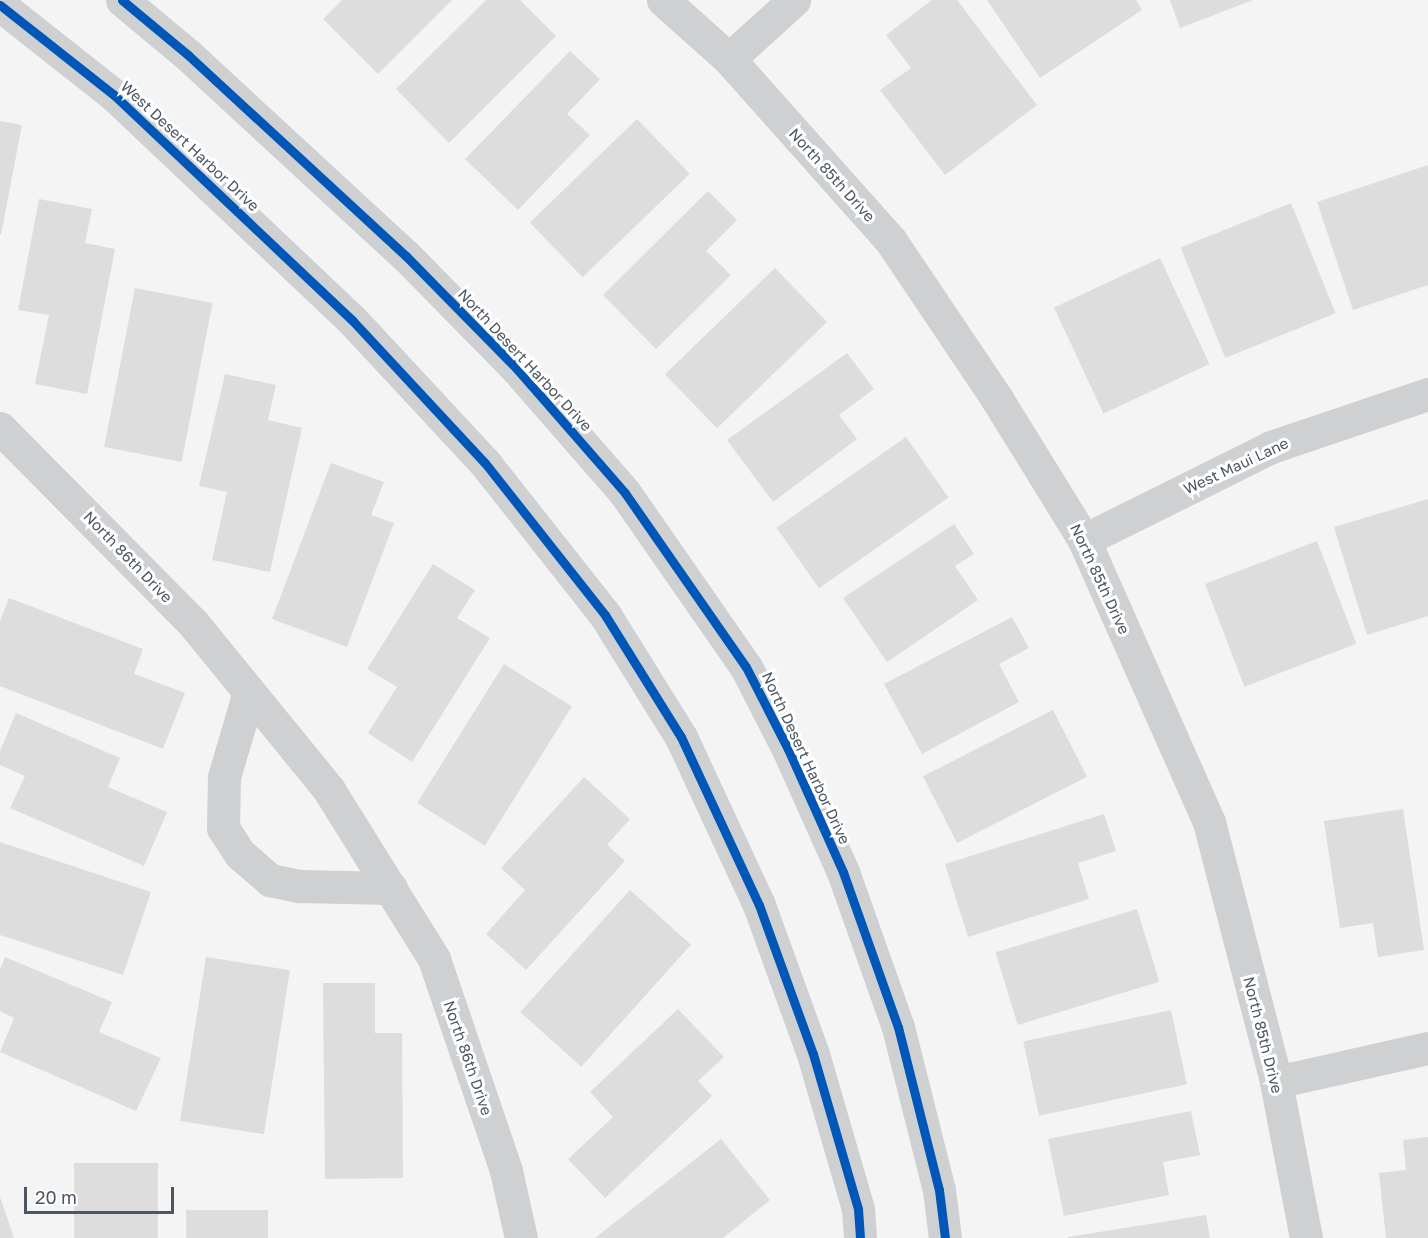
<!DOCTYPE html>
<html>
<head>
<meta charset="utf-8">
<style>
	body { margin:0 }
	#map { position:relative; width:1428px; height:1238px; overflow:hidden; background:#f4f4f4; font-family:"Golos Text",sans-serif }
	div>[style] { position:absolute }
	.building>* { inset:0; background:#ddddde; transform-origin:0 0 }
	.minor>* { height:33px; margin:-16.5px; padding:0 16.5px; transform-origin:16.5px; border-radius:16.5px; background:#ced0d2 }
	.tertiary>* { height:33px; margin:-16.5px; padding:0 16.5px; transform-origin:16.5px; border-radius:16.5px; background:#ced0d2 }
	.cycleway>* { height:9px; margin:-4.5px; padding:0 4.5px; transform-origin:4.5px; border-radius:4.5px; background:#0057b8 }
	span { translate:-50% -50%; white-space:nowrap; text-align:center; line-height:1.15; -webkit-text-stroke:6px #fff; paint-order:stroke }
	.street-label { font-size:15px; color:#4a5661 }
	.scale { position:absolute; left:24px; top:1187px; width:150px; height:27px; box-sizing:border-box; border:3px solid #4a5661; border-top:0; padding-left:8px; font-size:18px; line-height:21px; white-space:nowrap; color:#4a5661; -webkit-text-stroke:4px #fff; paint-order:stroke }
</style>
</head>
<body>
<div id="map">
	<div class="building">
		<div style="clip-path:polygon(342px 0,452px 0,378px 74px,323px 19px)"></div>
		<div style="clip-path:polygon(486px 0,520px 0,556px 36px,449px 143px,396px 89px)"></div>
		<div style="clip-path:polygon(932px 0,957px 0,1037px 105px,945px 175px,880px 90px,911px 68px,886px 35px)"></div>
		<div style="clip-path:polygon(987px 0,1136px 0,1142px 10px,1040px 78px)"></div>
		<div style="clip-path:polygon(1170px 0,1253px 0,1180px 28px)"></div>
		<div style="clip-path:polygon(570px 51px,600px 79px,567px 114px,590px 135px,518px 210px,465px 159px)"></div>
		<div style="left:637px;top:119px;width:76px;height:149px;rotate:46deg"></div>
		<div style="clip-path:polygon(0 121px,22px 125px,1px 235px,0 234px)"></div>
		<div style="clip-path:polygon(1428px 165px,1428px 285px,1353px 310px,1317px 202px)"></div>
		<div style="clip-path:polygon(708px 191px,737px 220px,706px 251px,731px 275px,656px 349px,603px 295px)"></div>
		<div style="clip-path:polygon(39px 199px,92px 209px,85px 243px,115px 249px,87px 394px,35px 384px,49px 315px,18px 310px)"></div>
		<div style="left:1291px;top:203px;width:119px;height:119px;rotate:68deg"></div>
		<div style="left:1160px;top:258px;width:117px;height:117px;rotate:65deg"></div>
		<div style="left:775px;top:268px;width:75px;height:153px;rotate:46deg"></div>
		<div style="left:135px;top:288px;width:79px;height:162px;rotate:11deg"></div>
		<div style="clip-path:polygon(847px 353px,874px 389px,839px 415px,857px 439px,773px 502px,727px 440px)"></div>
		<div style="clip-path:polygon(225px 374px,276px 385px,268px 420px,302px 428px,270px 572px,212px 560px,227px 492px,199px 486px)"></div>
		<div style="left:906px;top:437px;width:74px;height:158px;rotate:55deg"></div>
		<div style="clip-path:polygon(331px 463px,384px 482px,371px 515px,394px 523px,347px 647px,272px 619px)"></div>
		<div style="clip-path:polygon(1428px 499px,1428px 616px,1367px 635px,1334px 527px)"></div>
		<div style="clip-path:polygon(954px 524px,974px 554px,955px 566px,978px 600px,887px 662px,843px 598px)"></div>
		<div style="left:1317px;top:541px;width:110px;height:120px;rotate:69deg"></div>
		<div style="clip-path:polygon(433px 564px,475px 590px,457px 618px,490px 638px,412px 762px,368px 733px,397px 687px,367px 669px)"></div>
		<div style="clip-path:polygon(9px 598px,143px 649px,134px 674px,185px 693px,163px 749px,0 686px,0 621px)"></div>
		<div style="clip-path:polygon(1012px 617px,1029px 648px,999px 664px,1019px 702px,922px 754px,884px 684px)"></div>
		<div style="left:504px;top:664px;width:80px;height:164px;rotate:32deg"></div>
		<div style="left:1053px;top:710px;width:75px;height:146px;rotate:63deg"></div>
		<div style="clip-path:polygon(16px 713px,120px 758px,108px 787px,167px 812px,144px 866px,10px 808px,25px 776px,0 765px,0 751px)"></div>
		<div style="clip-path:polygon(584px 777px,630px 819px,607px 845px,625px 861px,526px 970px,486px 934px,525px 890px,501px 868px)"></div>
		<div style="clip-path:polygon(1403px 809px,1424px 950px,1378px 957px,1373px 923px,1340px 928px,1324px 821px)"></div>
		<div style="clip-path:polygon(1104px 814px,1116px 851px,1078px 863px,1089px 899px,968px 937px,945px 864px)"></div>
		<div style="clip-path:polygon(0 842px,151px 892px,123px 975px,0 935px)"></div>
		<div style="left:630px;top:890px;width:82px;height:164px;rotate:42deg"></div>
		<div style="left:1137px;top:909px;width:76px;height:148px;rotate:73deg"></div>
		<div style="clip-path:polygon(5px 957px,112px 1002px,99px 1032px,161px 1058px,136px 1111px,0 1052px,14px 1018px,0 1011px,0 970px)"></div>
		<div style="left:206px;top:957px;width:85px;height:166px;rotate:9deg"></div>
		<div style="clip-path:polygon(323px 983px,375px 983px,375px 1033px,402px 1033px,403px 1178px,325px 1179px)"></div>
		<div style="clip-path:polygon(678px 1009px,724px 1057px,698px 1081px,712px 1096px,605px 1198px,568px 1159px,613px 1117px,590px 1092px)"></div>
		<div style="left:1171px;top:1010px;width:76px;height:151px;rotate:78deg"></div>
		<div style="clip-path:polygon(1191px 1111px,1200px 1155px,1163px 1162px,1169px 1195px,1064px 1216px,1048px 1139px)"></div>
		<div style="clip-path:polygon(1428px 1137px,1428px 1238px,1386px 1238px,1379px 1173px,1406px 1170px,1403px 1140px)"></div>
		<div style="clip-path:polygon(721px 1139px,770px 1200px,723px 1238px,595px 1238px)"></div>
		<div style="left:74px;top:1163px;width:84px;height:75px"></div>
		<div style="clip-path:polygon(0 1197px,14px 1238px,0 1238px)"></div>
		<div style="left:186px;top:1210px;width:82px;height:28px"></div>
		<div style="clip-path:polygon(1206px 1215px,1210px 1238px,1068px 1238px,1068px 1237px)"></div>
	</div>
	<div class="minor">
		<div style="left:663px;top:0;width:89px;rotate:41.8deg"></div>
		<div style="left:729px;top:59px;width:244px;rotate:48.3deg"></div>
		<div style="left:891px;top:241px;width:190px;rotate:56.1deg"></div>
		<div style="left:997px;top:399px;width:166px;rotate:58.3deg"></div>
		<div style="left:1084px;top:540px;width:308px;rotate:66.1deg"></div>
		<div style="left:1209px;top:822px;width:268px;rotate:75.5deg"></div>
		<div style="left:1276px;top:1082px;width:159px;rotate:79.1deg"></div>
		<div style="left:729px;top:59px;width:88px;rotate:-42.2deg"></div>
		<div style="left:0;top:428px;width:274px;rotate:45.3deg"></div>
		<div style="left:193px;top:623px;width:215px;rotate:50.8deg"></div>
		<div style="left:329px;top:790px;width:199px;rotate:58.1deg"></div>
		<div style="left:434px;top:959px;width:224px;rotate:71.2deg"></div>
		<div style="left:506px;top:1171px;width:69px;rotate:77.4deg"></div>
		<div style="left:1084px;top:540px;width:209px;rotate:-26.4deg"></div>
		<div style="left:1271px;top:447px;width:166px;rotate:-18.7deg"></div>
		<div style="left:249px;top:692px;width:89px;rotate:106.4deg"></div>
		<div style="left:224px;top:777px;width:51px;rotate:91.1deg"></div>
		<div style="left:223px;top:828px;width:31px;rotate:57deg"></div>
		<div style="left:240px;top:854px;width:40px;rotate:41deg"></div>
		<div style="left:270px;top:880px;width:30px;rotate:12deg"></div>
		<div style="left:299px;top:886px;width:92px;rotate:1.2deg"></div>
		<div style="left:1276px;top:1082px;width:156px;rotate:-12.6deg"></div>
	</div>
	<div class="tertiary">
		<div style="left:122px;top:0;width:86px;rotate:39.8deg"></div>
		<div style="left:188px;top:55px;width:297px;rotate:42.7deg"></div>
		<div style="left:406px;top:256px;width:158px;rotate:45.5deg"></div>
		<div style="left:517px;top:369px;width:164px;rotate:48.9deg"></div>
		<div style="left:625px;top:493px;width:212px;rotate:55.2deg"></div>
		<div style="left:746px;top:667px;width:92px;rotate:62.9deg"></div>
		<div style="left:788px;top:749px;width:135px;rotate:65.9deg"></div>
		<div style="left:843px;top:872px;width:164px;rotate:70.5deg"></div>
		<div style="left:898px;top:1027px;width:168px;rotate:75.9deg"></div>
		<div style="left:939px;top:1190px;width:48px;rotate:82.9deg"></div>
		<div style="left:0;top:5px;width:145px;rotate:38.3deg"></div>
		<div style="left:114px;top:95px;width:328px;rotate:43.4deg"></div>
		<div style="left:352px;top:320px;width:195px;rotate:47.1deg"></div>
		<div style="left:485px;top:463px;width:194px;rotate:51.7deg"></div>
		<div style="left:605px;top:615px;width:144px;rotate:58.1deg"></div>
		<div style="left:681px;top:737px;width:185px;rotate:65.1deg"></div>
		<div style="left:759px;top:905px;width:158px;rotate:70.1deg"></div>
		<div style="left:813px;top:1054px;width:161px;rotate:73.8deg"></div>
		<div style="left:858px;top:1209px;width:29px;rotate:86deg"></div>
	</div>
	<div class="cycleway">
		<div style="left:122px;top:0;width:86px;rotate:39.8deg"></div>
		<div style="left:188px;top:55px;width:297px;rotate:42.7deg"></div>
		<div style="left:406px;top:256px;width:158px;rotate:45.5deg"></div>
		<div style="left:517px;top:369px;width:164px;rotate:48.9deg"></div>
		<div style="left:625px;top:493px;width:212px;rotate:55.2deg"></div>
		<div style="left:746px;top:667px;width:92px;rotate:62.9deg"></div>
		<div style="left:788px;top:749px;width:135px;rotate:65.9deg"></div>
		<div style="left:843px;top:872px;width:164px;rotate:70.5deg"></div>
		<div style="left:898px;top:1027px;width:168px;rotate:75.9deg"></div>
		<div style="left:939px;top:1190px;width:48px;rotate:82.9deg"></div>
		<div style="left:0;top:5px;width:145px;rotate:38.3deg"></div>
		<div style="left:114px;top:95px;width:328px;rotate:43.4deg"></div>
		<div style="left:352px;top:320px;width:195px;rotate:47.1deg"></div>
		<div style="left:485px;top:463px;width:194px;rotate:51.7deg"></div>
		<div style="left:605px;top:615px;width:144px;rotate:58.1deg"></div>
		<div style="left:681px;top:737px;width:185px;rotate:65.1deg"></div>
		<div style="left:759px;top:905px;width:158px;rotate:70.1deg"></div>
		<div style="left:813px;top:1054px;width:161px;rotate:73.8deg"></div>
		<div style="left:858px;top:1209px;width:29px;rotate:86deg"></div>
	</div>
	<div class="street-label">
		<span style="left:190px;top:146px;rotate:43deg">West Desert Harbor Drive</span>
		<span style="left:832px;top:175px;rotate:48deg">North 85th Drive</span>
		<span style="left:525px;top:360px;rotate:47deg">North Desert Harbor Drive</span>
		<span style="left:1236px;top:466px;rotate:-25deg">West Maui Lane</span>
		<span style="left:128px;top:557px;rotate:46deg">North 86th Drive</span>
		<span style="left:1100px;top:579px;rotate:65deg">North 85th Drive</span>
		<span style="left:806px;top:758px;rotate:65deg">North Desert Harbor Drive</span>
		<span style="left:1263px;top:1035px;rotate:76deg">North 85th Drive</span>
		<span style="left:468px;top:1058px;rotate:71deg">North 86th Drive</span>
	</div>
	<div class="scale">20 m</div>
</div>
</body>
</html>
